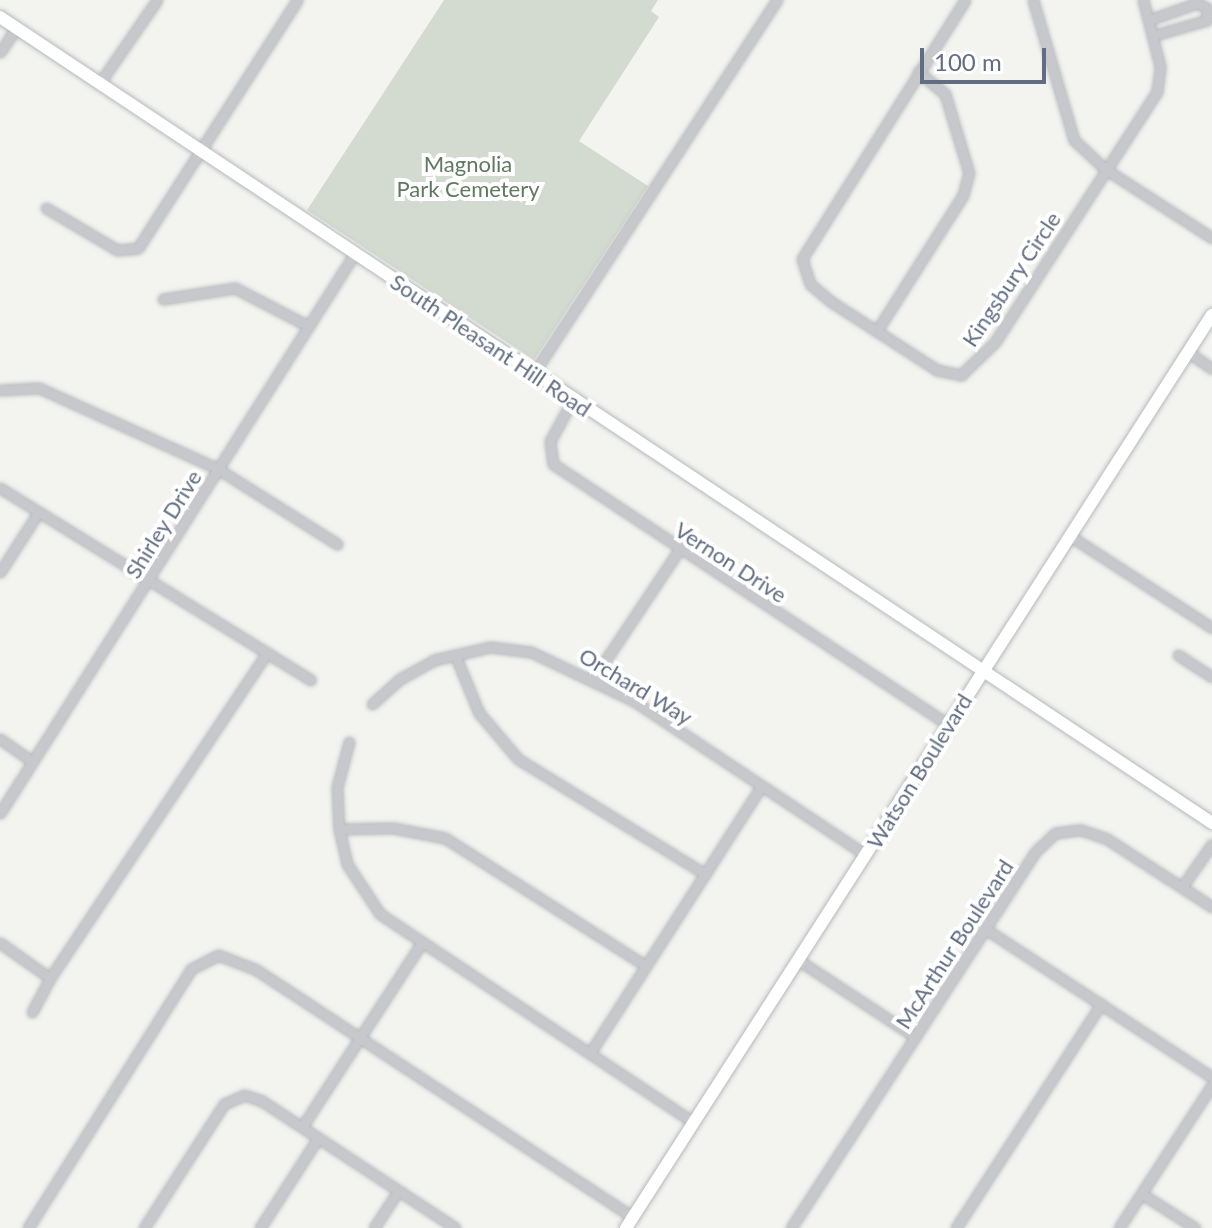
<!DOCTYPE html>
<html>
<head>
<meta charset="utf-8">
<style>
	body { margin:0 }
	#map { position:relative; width:1212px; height:1228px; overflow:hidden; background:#f3f4ef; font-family:Lato,sans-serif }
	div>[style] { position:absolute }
	.green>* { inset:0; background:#d3dbd0 }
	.roads { filter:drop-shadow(0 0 2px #b5b9be) drop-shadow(0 0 2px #b5b9be) }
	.street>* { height:9px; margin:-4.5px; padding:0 4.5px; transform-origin:4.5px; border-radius:4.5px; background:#c6c8cc }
	.secondary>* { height:12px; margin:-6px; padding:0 6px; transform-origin:6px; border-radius:6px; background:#fff }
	span { translate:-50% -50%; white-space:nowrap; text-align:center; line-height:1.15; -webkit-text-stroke:8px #fff; paint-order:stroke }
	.park-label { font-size:22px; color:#617961 }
	.street-label { font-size:22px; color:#616e82 }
	.scale { position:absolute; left:920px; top:48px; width:126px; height:36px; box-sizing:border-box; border:4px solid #616e82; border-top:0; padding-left:10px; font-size:24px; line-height:28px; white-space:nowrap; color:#616e82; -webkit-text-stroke:6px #fff; paint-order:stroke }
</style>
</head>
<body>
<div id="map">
	<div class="green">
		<div style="clip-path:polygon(444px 0,658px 0,651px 11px,659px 17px,579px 141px,648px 186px,534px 360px,307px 210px)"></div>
	</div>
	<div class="roads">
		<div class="street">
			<div style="left:965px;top:0;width:306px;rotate:122.2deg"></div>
			<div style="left:802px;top:259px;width:26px;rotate:72deg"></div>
			<div style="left:810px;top:284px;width:30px;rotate:40deg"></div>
			<div style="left:833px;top:303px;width:124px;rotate:32.8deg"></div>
			<div style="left:937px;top:370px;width:25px;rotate:12deg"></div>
			<div style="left:961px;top:375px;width:47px;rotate:-44.1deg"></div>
			<div style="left:995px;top:342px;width:298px;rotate:-57.1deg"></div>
			<div style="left:1157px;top:92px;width:26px;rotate:-83deg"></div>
			<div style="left:1160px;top:66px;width:68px;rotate:-104.4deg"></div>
			<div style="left:1033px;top:0;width:146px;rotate:73.7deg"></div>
			<div style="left:1074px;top:140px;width:42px;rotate:43.1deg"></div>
			<div style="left:1105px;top:169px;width:127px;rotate:32.8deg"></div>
			<div style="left:1149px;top:20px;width:51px;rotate:-19.5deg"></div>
			<div style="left:1197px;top:3px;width:11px;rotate:27deg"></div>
			<div style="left:1207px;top:8px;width:12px;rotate:90deg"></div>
			<div style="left:1207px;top:20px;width:54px;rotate:163.9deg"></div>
			<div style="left:0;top:52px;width:29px;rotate:-56deg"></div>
			<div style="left:99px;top:84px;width:102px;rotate:-55.4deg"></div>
			<div style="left:46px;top:208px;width:82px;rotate:30.6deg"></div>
			<div style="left:117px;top:250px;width:21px;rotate:-5deg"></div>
			<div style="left:138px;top:248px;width:295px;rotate:-57.3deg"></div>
			<div style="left:163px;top:299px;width:73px;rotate:-8.7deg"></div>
			<div style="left:235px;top:288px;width:82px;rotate:27.5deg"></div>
			<div style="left:878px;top:329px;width:159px;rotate:-57.6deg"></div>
			<div style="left:963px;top:195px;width:23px;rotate:-75deg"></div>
			<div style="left:969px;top:173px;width:83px;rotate:-106.9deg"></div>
			<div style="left:945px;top:94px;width:35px;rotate:-140deg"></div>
			<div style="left:1188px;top:352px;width:29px;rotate:35deg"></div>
			<div style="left:533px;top:374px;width:447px;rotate:-56.9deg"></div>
			<div style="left:0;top:390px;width:39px;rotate:-3deg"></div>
			<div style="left:39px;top:388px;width:196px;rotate:24.3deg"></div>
			<div style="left:218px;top:469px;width:141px;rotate:32.2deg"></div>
			<div style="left:572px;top:401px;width:46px;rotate:118.8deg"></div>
			<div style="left:550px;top:441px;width:23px;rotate:83deg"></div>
			<div style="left:553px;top:464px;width:473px;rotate:33.4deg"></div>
			<div style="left:0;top:488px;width:365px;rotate:31.7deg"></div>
			<div style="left:1070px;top:536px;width:169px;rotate:32.9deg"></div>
			<div style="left:0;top:572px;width:70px;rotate:-57.2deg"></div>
			<div style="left:455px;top:655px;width:63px;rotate:67.5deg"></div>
			<div style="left:479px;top:713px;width:60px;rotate:49.7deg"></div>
			<div style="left:518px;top:759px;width:220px;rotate:31.6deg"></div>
			<div style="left:1178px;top:655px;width:40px;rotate:32.9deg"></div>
			<div style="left:593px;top:679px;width:155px;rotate:-56.3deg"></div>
			<div style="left:372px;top:704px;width:38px;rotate:-42deg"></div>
			<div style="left:400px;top:679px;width:39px;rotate:-29deg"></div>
			<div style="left:434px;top:660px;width:57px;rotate:-13.1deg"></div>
			<div style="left:490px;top:647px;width:41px;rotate:7deg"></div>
			<div style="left:531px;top:652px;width:114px;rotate:25.4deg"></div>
			<div style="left:634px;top:701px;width:278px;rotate:33.6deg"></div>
			<div style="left:0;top:739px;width:38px;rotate:35deg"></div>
			<div style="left:349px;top:742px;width:47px;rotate:104.9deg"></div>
			<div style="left:337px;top:787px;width:42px;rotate:87.3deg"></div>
			<div style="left:339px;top:829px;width:36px;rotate:77deg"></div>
			<div style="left:347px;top:864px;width:60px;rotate:56.6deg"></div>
			<div style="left:380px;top:914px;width:377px;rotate:33.6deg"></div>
			<div style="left:0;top:813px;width:663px;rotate:-57.63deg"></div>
			<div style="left:339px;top:829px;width:54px;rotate:-1.1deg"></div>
			<div style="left:393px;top:828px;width:53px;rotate:10.9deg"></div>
			<div style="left:445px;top:838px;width:236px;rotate:32.5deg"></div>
			<div style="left:1182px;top:887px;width:52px;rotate:-55.1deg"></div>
			<div style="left:987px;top:930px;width:269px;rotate:33.2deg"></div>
			<div style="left:0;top:943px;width:61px;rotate:35deg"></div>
			<div style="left:50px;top:978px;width:391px;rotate:-56.3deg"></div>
			<div style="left:798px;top:960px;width:140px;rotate:33.3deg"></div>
			<div style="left:32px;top:1012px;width:38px;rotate:-62deg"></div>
			<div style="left:590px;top:1053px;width:316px;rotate:-57.3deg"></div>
			<div style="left:302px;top:1127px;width:217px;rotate:-57deg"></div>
			<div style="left:1142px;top:1194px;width:63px;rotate:32.7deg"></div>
			<div style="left:28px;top:1228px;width:306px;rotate:-57.8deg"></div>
			<div style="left:191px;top:969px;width:30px;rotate:-27deg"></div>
			<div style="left:218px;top:955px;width:40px;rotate:21deg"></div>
			<div style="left:255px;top:969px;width:452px;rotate:33.3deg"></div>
			<div style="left:144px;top:1228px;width:148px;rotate:-57.2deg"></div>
			<div style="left:224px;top:1104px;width:22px;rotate:-24deg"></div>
			<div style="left:244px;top:1095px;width:19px;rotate:18deg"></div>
			<div style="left:262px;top:1101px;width:231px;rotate:33.3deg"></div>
			<div style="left:260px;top:1228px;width:107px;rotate:-57.2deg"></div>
			<div style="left:374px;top:1228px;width:44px;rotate:-57deg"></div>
			<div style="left:791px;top:1228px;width:450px;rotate:-57deg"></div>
			<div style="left:1036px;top:851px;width:26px;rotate:-43deg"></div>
			<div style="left:1055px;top:833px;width:26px;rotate:-7deg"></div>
			<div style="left:1081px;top:830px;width:28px;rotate:19deg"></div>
			<div style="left:1107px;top:839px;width:125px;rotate:32.9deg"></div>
			<div style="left:956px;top:1228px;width:267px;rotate:-57.1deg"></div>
			<div style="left:1119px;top:1228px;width:171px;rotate:-57deg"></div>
		</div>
		<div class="secondary">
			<div style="left:0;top:17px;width:1456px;rotate:33.62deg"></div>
			<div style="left:626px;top:1228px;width:1085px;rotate:-57.31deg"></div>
		</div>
	</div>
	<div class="park-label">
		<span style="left:468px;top:176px">Magnolia<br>Park Cemetery</span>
	</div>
	<div class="street-label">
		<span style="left:1011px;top:279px;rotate:-56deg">Kingsbury Circle</span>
		<span style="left:491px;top:345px;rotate:34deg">South Pleasant Hill Road</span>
		<span style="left:163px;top:524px;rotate:-58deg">Shirley Drive</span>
		<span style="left:731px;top:562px;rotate:33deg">Vernon Drive</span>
		<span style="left:636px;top:686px;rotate:31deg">Orchard Way</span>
		<span style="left:919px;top:771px;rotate:-58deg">Watson Boulevard</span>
		<span style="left:954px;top:944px;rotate:-57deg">McArthur Boulevard</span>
	</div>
	<div class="scale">100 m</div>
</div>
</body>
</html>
